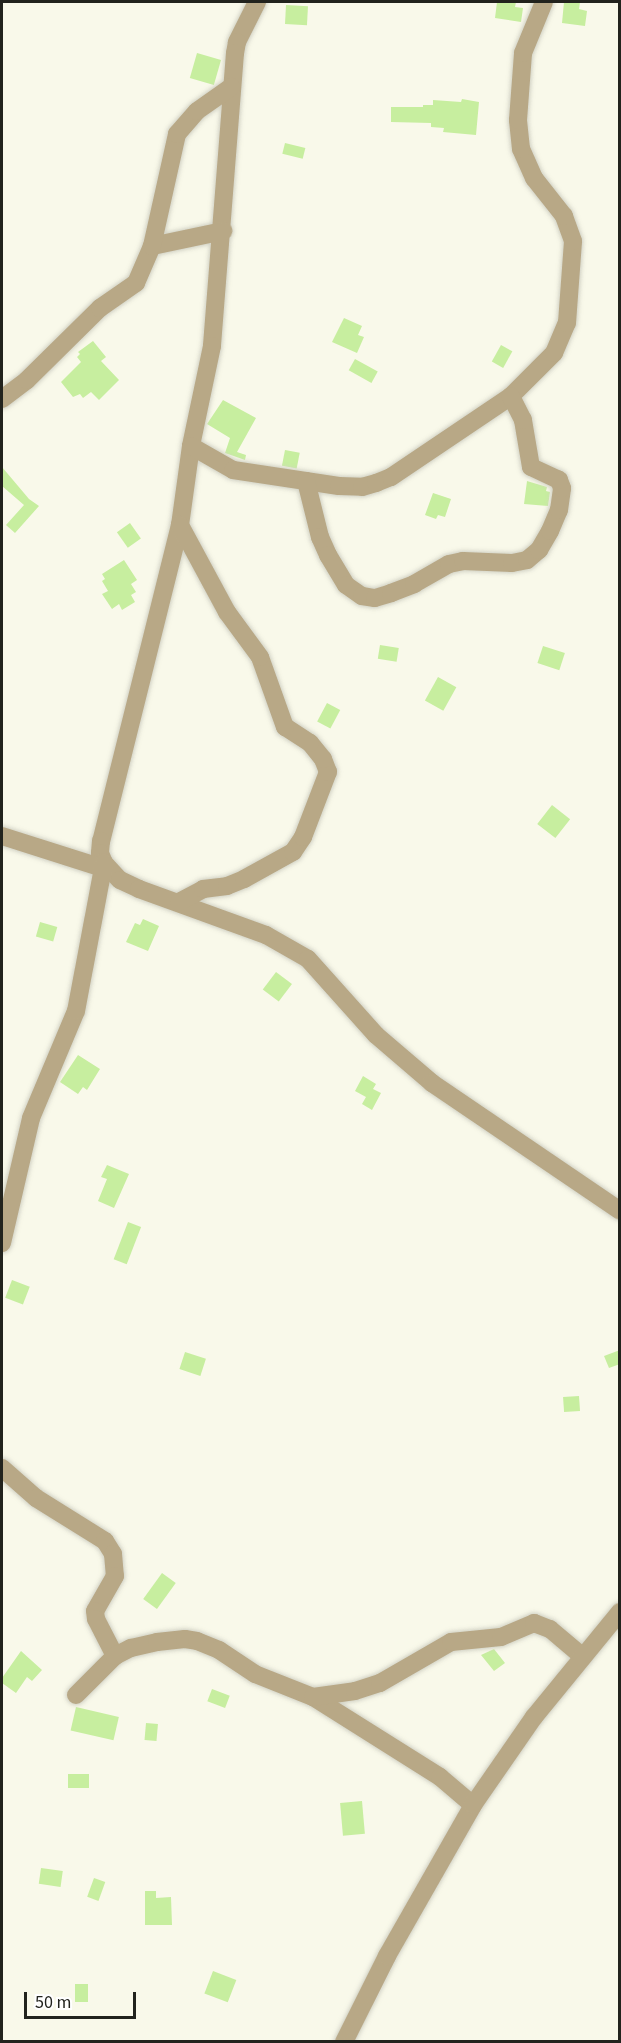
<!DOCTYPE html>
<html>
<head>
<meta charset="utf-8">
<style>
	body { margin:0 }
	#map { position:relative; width:621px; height:2043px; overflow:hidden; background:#f9f9ea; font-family:"Source Sans 3",sans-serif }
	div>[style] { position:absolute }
	.building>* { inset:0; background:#c7ee9f; transform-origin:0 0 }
	.roads { filter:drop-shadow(0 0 2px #d2d2c5) drop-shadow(0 0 2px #d2d2c5) }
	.minor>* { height:18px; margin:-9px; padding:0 9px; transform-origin:9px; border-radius:9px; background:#b8a886 }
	span { translate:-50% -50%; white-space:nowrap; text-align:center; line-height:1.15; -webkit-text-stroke:6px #fff; paint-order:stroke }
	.frame { position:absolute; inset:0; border:3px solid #22231d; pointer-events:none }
	.scale { position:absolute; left:24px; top:1992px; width:112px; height:27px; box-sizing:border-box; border:3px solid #22231d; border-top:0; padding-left:8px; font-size:18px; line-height:21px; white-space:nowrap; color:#22231d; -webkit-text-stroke:4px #fff; paint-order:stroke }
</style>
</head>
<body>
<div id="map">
	<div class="building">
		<div style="clip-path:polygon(497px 2px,516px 2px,515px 7px,523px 8px,521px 22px,495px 18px)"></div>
		<div style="clip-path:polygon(564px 2px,580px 2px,579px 9px,587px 11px,585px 26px,562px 23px)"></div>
		<div style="left:286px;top:5px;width:22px;height:19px;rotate:3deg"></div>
		<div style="left:197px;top:53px;width:25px;height:26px;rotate:16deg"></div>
		<div style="clip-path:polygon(462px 99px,479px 102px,476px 135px,443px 132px,444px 128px,431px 127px,431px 123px,391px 122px,391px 107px,423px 107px,423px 105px,433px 105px,433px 100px,461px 102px)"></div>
		<div style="left:285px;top:143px;width:21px;height:11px;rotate:14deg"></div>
		<div style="clip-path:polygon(344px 318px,362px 326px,358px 335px,364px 337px,357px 353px,332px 342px)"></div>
		<div style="clip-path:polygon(93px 341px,106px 357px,101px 361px,119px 380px,99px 400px,91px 392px,83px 398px,80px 394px,73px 397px,61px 382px,81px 362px,77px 357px,80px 354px,78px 352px)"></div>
		<div style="left:501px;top:345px;width:13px;height:19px;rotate:29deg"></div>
		<div style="left:355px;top:359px;width:26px;height:13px;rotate:29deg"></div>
		<div style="clip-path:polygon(223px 400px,256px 418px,237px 452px,246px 455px,245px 460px,225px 453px,230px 438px,207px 424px)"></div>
		<div style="left:285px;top:450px;width:15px;height:16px;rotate:11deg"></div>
		<div style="clip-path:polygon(2px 467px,29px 499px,39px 506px,15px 533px,6px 525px,24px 505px,2px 486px)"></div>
		<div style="clip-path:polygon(527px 481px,547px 487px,546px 491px,550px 492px,548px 506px,524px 504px)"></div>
		<div style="clip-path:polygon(433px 493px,451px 499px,445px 517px,438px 515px,436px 519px,425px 515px)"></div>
		<div style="left:130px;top:523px;width:19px;height:16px;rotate:55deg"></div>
		<div style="clip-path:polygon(124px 560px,137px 580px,131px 584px,136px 592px,131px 595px,135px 602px,122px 610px,119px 604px,112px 609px,102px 594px,108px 591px,102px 581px,105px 579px,102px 574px)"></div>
		<div style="left:380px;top:645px;width:19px;height:14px;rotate:9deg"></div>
		<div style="left:543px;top:646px;width:23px;height:18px;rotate:18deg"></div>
		<div style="left:438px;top:677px;width:21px;height:27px;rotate:29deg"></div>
		<div style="left:327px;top:703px;width:15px;height:21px;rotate:28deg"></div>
		<div style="left:552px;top:805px;width:23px;height:24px;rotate:38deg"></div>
		<div style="clip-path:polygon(143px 919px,159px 926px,148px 951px,126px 942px,135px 923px,140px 925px)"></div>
		<div style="left:40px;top:922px;width:18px;height:15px;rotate:16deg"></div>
		<div style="left:276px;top:972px;width:20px;height:22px;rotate:37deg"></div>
		<div style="clip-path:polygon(78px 1055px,100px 1069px,87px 1090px,83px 1087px,78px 1094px,60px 1082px)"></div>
		<div style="clip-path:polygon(363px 1076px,376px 1084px,373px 1089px,381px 1093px,372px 1110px,362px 1104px,366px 1097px,355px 1091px)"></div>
		<div style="clip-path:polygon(107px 1165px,129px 1174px,114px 1208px,98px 1201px,107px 1179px,101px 1177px)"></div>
		<div style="left:128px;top:1222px;width:14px;height:40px;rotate:21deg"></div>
		<div style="left:12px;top:1280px;width:19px;height:19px;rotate:21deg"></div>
		<div style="clip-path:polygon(620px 1350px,620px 1364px,609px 1368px,604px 1356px)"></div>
		<div style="left:185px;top:1352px;width:22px;height:18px;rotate:18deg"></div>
		<div style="left:579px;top:1396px;width:15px;height:16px;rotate:86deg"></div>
		<div style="left:162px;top:1573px;width:17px;height:32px;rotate:36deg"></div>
		<div style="clip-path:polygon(494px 1649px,505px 1663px,494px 1671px,481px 1655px)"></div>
		<div style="clip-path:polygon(21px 1651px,42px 1670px,32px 1681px,27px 1677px,16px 1693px,2px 1683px,2px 1678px)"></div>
		<div style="left:212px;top:1689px;width:19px;height:13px;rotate:21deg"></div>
		<div style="left:76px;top:1707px;width:44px;height:24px;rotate:13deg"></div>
		<div style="left:146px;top:1723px;width:12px;height:17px;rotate:5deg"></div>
		<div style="left:68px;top:1774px;width:21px;height:14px"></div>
		<div style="left:362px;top:1801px;width:33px;height:22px;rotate:85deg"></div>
		<div style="left:41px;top:1868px;width:22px;height:16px;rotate:8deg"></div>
		<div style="left:94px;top:1878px;width:12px;height:20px;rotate:20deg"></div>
		<div style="clip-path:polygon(145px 1891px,156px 1891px,156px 1898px,171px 1897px,172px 1925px,145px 1925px)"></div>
		<div style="left:213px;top:1971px;width:25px;height:24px;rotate:21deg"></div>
		<div style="left:75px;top:1984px;width:13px;height:18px"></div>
	</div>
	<div class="roads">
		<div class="minor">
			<div style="left:257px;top:2px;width:45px;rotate:116.6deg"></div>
			<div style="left:237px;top:42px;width:11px;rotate:100deg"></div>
			<div style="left:235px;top:53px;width:294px;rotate:94.5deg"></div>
			<div style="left:212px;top:346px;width:102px;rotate:101.9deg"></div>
			<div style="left:191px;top:446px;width:80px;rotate:97.9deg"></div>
			<div style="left:180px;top:525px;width:326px;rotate:104deg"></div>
			<div style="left:101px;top:841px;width:12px;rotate:95deg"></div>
			<div style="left:100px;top:853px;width:11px;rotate:68deg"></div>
			<div style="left:104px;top:863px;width:23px;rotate:47deg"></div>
			<div style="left:120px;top:880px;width:21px;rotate:25deg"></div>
			<div style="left:139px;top:889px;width:135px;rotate:19.9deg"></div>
			<div style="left:266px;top:935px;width:48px;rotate:29.7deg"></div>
			<div style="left:308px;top:959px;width:102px;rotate:48.2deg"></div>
			<div style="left:376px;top:1035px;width:74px;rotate:40.6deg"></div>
			<div style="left:432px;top:1083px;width:227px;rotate:34.2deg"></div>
			<div style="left:152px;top:246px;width:73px;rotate:-11.9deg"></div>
			<div style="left:2px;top:399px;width:31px;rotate:-37deg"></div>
			<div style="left:27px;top:380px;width:103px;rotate:-44.6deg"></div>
			<div style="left:100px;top:308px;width:44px;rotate:-34.8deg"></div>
			<div style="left:136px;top:283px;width:40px;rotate:-66.6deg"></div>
			<div style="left:152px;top:246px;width:115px;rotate:-77.4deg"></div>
			<div style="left:177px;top:134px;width:30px;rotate:-49deg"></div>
			<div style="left:197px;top:111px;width:42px;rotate:-35.2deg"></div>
			<div style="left:191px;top:446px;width:48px;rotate:29.7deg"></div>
			<div style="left:233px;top:470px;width:107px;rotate:8.6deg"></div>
			<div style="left:339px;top:486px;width:23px;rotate:2deg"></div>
			<div style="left:362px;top:487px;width:15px;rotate:-16deg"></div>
			<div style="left:376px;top:483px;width:16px;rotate:-22deg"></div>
			<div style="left:391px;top:477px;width:145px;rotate:-34deg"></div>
			<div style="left:511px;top:396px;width:61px;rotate:-45deg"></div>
			<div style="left:554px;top:353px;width:33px;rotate:-67deg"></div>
			<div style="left:567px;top:323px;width:82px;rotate:-85.8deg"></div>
			<div style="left:573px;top:241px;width:27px;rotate:-110deg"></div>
			<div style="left:564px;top:216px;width:48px;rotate:-128.3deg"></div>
			<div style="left:534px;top:178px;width:32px;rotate:-114deg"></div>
			<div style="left:521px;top:149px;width:29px;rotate:-96deg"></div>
			<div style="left:518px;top:120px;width:67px;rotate:-85.7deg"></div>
			<div style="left:523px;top:53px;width:55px;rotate:-67.6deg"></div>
			<div style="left:306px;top:481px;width:58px;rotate:76deg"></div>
			<div style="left:320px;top:537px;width:20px;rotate:66deg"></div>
			<div style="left:328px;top:555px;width:35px;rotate:59deg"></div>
			<div style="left:346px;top:585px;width:19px;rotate:35deg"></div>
			<div style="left:362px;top:596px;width:13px;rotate:9deg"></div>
			<div style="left:375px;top:598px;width:17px;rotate:-17deg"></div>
			<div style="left:391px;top:593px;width:25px;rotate:-21deg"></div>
			<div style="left:414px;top:584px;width:40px;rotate:-29.7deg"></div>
			<div style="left:449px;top:564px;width:14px;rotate:-12deg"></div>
			<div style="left:463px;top:561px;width:49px;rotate:2.3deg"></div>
			<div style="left:512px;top:563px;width:15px;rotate:-11deg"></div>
			<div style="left:527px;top:560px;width:16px;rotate:-40deg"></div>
			<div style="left:539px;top:550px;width:22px;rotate:-60deg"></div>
			<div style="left:550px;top:531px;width:23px;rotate:-67deg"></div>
			<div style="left:559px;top:510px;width:22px;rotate:-82deg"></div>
			<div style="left:562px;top:488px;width:9px;rotate:-111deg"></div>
			<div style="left:559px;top:480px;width:31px;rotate:-155deg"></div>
			<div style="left:531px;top:467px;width:48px;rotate:-99.7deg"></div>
			<div style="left:523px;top:420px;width:27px;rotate:-117deg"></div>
			<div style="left:2px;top:836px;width:106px;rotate:17.6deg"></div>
			<div style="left:179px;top:902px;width:27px;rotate:-28deg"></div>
			<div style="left:203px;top:889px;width:24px;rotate:-7deg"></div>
			<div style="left:227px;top:886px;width:18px;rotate:-22deg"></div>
			<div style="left:244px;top:879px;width:56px;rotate:-28.9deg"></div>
			<div style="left:293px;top:852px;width:18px;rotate:-56deg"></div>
			<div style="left:303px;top:837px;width:70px;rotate:-69deg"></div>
			<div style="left:328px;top:772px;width:14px;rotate:-111deg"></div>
			<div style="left:323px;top:759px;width:21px;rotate:-129deg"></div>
			<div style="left:310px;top:743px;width:30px;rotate:-147deg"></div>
			<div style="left:285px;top:727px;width:74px;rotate:-109.7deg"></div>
			<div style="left:260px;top:657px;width:56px;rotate:-126.3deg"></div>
			<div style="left:227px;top:612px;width:99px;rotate:-118.4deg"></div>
			<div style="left:2px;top:1243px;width:128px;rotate:-76.9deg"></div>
			<div style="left:31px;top:1118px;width:116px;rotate:-67.2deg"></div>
			<div style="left:76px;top:1011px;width:151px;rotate:-79.3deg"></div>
			<div style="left:2px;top:1468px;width:45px;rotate:41.4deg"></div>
			<div style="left:36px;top:1498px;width:81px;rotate:31.9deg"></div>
			<div style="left:105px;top:1541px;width:15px;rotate:58deg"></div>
			<div style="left:113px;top:1554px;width:22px;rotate:85deg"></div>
			<div style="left:115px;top:1576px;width:40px;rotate:119.7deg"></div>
			<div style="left:95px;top:1611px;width:8px;rotate:83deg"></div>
			<div style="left:96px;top:1619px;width:42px;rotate:62.8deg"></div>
			<div style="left:76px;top:1695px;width:55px;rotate:-45deg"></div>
			<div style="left:115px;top:1656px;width:18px;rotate:-27deg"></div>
			<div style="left:131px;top:1648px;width:27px;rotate:-13deg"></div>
			<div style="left:157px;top:1642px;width:28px;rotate:-6deg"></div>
			<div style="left:185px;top:1639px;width:12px;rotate:9deg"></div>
			<div style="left:197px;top:1641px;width:24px;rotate:22deg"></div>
			<div style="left:219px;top:1650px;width:43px;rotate:33.7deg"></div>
			<div style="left:255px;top:1674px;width:62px;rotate:21.6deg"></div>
			<div style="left:313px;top:1697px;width:150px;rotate:32.2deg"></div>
			<div style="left:440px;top:1777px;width:43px;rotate:40.3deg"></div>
			<div style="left:313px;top:1697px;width:42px;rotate:-8.1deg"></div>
			<div style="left:355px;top:1691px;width:26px;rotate:-18deg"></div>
			<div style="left:380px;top:1683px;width:82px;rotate:-30deg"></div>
			<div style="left:451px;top:1642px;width:50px;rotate:-5.7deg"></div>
			<div style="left:501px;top:1637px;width:36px;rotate:-23deg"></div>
			<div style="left:534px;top:1623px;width:17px;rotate:21deg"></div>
			<div style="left:550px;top:1629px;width:42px;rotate:40.2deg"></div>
			<div style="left:344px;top:2042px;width:96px;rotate:-63.4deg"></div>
			<div style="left:387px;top:1956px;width:174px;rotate:-60.3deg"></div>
			<div style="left:473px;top:1805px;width:107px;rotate:-55.3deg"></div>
			<div style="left:534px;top:1717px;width:136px;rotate:-50.7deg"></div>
		</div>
	</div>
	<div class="frame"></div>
	<div class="scale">50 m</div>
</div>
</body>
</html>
